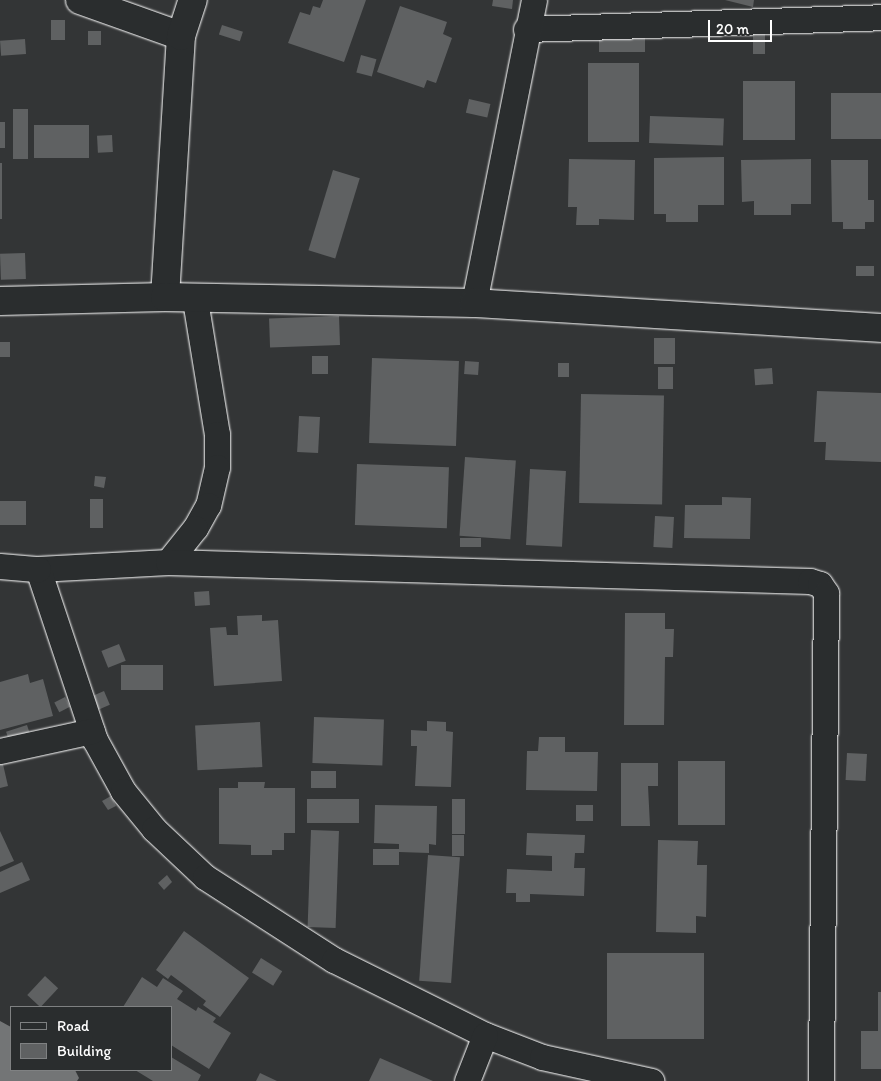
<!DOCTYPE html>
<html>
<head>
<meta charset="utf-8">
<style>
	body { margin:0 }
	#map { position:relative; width:881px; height:1081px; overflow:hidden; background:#333536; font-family:Itim,sans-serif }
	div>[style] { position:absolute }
	.water>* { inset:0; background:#737576 }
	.building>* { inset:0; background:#5f6162; transform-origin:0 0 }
	.roads { filter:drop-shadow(0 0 1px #fff) drop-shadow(0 0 1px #fff) }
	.minor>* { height:25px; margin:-12.5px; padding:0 12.5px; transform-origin:12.5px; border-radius:12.5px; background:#2a2d2e }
	.tertiary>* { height:28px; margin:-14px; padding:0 14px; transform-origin:14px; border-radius:14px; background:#2a2d2e }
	span { translate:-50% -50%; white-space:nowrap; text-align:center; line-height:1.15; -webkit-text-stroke:4px #2a2d2e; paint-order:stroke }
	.legend { position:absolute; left:10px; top:1006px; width:162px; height:65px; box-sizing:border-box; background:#2a2d2e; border:1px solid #7f8182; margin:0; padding:6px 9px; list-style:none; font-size:15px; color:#fff }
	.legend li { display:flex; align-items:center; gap:10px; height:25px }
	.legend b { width:25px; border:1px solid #7f8182 }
	.scale { position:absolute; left:708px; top:20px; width:64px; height:22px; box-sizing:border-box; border:2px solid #fff; border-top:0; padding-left:6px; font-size:15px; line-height:18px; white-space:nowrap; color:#fff; -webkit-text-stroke:4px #2a2d2e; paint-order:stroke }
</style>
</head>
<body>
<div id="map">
	<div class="water">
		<div style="clip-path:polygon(0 1021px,11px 1027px,11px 1070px,75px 1070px,79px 1078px,77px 1081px,0 1081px)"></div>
	</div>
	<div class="building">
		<div style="clip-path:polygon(323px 0,366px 0,344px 62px,288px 43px,300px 12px,310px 15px,313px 6px,320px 8px)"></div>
		<div style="clip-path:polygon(493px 0,513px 0,512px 9px,492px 6px)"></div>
		<div style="clip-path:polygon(725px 0,754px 0,753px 7px)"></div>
		<div style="clip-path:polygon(400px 6px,447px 22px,443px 34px,452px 38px,436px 83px,427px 80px,424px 88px,377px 72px)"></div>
		<div style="left:51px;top:20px;width:14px;height:20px"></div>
		<div style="left:222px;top:25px;width:22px;height:10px;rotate:18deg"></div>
		<div style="left:599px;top:29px;width:46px;height:23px"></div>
		<div style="left:101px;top:31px;width:14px;height:13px;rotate:90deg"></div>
		<div style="left:765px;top:34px;width:20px;height:12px;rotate:90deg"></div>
		<div style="left:25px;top:39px;width:15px;height:25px;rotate:86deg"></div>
		<div style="left:361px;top:55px;width:16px;height:18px;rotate:15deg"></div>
		<div style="left:588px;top:63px;width:51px;height:79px"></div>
		<div style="left:743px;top:81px;width:52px;height:59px"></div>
		<div style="left:831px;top:93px;width:50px;height:46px"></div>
		<div style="left:469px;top:99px;width:22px;height:14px;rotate:13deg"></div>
		<div style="left:13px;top:109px;width:15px;height:50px"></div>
		<div style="left:650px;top:116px;width:74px;height:27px;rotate:2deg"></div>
		<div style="left:0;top:122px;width:5px;height:26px"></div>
		<div style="left:34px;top:125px;width:55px;height:33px"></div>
		<div style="left:112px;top:135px;width:17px;height:15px;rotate:87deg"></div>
		<div style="clip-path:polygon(724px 157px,724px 205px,698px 205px,698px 222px,666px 222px,666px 214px,654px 214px,654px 158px)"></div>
		<div style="clip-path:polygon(569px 159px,635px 160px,634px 220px,599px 219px,599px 225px,576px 225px,577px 207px,568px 207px)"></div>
		<div style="clip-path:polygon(811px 159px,811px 204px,791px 204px,791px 215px,754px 215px,754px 201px,742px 202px,741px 160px)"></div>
		<div style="clip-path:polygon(831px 160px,868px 160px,868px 200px,874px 200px,874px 222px,865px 222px,865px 229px,843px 229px,843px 222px,832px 222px)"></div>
		<div style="left:0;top:163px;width:2px;height:56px"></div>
		<div style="left:333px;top:170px;width:28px;height:84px;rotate:17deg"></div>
		<div style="left:25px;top:253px;width:26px;height:25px;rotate:88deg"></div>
		<div style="left:856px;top:266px;width:18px;height:10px"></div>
		<div style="left:339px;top:316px;width:29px;height:70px;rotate:88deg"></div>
		<div style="left:654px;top:338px;width:21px;height:26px"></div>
		<div style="left:0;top:342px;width:10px;height:15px"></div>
		<div style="left:312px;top:356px;width:16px;height:18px"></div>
		<div style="left:372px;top:358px;width:87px;height:85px;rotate:2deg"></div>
		<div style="left:465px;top:361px;width:14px;height:13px;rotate:4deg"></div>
		<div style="left:569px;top:363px;width:14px;height:11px;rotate:90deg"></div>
		<div style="left:658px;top:367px;width:15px;height:22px"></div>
		<div style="left:772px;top:368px;width:16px;height:18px;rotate:86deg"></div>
		<div style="clip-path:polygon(817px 391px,881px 393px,881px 462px,825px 460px,826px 442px,814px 442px)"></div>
		<div style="left:581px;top:394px;width:83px;height:109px;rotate:1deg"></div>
		<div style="left:299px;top:416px;width:21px;height:36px;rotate:3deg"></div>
		<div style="left:465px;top:457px;width:51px;height:79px;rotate:4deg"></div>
		<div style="left:357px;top:464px;width:92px;height:61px;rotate:2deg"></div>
		<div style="left:530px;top:469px;width:36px;height:76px;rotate:3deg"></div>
		<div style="clip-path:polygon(95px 476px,106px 477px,104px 488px,94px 486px)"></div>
		<div style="clip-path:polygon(722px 497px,751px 498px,750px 539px,684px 538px,685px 505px,722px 505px)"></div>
		<div style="left:90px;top:499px;width:13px;height:29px"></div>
		<div style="left:0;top:501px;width:26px;height:24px"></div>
		<div style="left:655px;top:516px;width:19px;height:31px;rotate:3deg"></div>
		<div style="left:460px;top:538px;width:21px;height:9px"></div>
		<div style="left:209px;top:591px;width:14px;height:15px;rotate:86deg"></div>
		<div style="clip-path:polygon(625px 613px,665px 613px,665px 629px,674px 629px,673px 657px,665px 657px,664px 725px,624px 725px)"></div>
		<div style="clip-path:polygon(262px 615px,262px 621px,278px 620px,282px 681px,214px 686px,210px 628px,226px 627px,227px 635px,238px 635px,237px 616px)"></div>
		<div style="left:119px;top:644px;width:18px;height:19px;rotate:68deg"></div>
		<div style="left:163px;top:665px;width:25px;height:42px;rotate:90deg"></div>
		<div style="clip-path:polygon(28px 674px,30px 683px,43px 679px,53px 716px,0 730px,0 682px)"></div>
		<div style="left:104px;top:691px;width:15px;height:17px;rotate:67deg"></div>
		<div style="left:65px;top:697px;width:11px;height:12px;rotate:63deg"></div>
		<div style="left:314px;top:717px;width:70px;height:46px;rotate:2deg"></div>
		<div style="clip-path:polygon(427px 721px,446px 722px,446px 731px,453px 732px,451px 787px,415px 786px,417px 746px,411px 746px,411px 730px,427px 731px)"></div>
		<div style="left:260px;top:722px;width:45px;height:65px;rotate:87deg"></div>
		<div style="left:27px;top:725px;width:9px;height:22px;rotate:72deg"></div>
		<div style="clip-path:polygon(539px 737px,565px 737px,565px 752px,598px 752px,597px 791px,526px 790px,527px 751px,538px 751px)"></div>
		<div style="left:847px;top:753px;width:20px;height:27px;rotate:3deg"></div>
		<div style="clip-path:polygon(2px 760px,8px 786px,0 788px,0 761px)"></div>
		<div style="left:678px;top:761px;width:47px;height:64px"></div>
		<div style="clip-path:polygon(621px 763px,658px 763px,658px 786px,648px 786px,650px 826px,621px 826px)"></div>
		<div style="left:311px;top:771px;width:25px;height:17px"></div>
		<div style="clip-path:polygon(238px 782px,265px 782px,264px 788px,295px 788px,295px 833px,284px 833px,284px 850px,272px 850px,272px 855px,251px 855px,251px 845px,219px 844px,219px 788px,238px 788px)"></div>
		<div style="clip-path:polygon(111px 796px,116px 806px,108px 810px,102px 801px)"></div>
		<div style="left:359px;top:799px;width:24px;height:52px;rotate:90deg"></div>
		<div style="left:452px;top:799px;width:13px;height:35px"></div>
		<div style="clip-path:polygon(375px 805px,437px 806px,436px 845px,429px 844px,429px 853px,399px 852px,399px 865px,373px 865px,373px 849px,399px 849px,399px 844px,374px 843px)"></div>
		<div style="left:576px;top:805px;width:17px;height:16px"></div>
		<div style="left:311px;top:830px;width:28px;height:97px;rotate:2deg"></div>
		<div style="clip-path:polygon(0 831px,14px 861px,0 867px)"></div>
		<div style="clip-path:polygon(527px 833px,585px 835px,584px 853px,575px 853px,574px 868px,585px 868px,584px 896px,530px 894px,530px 902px,516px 902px,516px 893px,506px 893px,507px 869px,552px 871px,552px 856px,526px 855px)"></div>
		<div style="left:452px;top:835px;width:12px;height:21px"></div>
		<div style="clip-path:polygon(658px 840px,698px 841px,697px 865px,707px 865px,706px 917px,696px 916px,696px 933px,656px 932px)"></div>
		<div style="left:428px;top:855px;width:32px;height:126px;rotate:4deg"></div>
		<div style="clip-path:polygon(22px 862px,30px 880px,0 893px,0 872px)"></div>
		<div style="clip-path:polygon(167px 875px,172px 882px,164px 890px,158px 883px)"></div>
		<div style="clip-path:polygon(184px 931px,249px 978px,220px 1017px,203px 1005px,206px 1001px,171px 975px,168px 979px,156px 970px)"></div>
		<div style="left:607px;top:953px;width:97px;height:86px"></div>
		<div style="left:261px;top:958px;width:25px;height:17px;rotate:32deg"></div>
		<div style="left:45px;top:976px;width:18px;height:26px;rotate:43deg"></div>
		<div style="clip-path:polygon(142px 977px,157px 987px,163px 978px,183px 991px,177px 999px,196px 1011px,198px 1007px,216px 1018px,213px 1022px,231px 1033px,209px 1069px,171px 1045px,171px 1007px,123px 1007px)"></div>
		<div style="clip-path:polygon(878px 992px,881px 992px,881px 1069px,861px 1069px,861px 1031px,878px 1031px)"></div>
		<div style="clip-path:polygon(171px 1057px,201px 1075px,198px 1081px,153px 1081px,135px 1070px,171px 1070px)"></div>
		<div style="clip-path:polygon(380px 1058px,433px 1081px,369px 1081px)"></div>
		<div style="clip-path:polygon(260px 1073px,277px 1081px,256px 1081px)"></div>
	</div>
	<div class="roads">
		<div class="minor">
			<div style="left:526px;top:29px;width:355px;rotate:-1.9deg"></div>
			<div style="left:195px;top:300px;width:136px;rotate:80.7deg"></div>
			<div style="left:217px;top:434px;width:33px;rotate:90deg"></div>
			<div style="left:217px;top:467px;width:39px;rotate:103deg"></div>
			<div style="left:208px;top:505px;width:26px;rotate:119deg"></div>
			<div style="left:195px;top:528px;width:43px;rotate:128.5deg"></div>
			<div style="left:168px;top:562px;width:130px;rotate:176.9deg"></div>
			<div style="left:38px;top:569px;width:180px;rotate:71.6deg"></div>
			<div style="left:95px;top:740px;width:58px;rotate:61.2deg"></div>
			<div style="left:123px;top:791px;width:49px;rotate:50.8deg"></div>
			<div style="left:154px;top:829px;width:70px;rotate:43.3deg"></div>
			<div style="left:205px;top:877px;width:153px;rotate:32.8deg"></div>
			<div style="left:334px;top:960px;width:169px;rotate:26.4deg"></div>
			<div style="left:485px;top:1035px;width:61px;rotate:21.1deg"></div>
			<div style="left:542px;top:1057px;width:112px;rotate:12.4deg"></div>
			<div style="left:474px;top:303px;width:309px;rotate:-78.8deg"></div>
			<div style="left:168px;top:562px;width:642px;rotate:1.7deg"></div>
			<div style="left:810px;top:581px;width:10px;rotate:17deg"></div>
			<div style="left:820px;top:584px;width:11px;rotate:56deg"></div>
			<div style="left:826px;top:593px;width:488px;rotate:90.6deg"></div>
			<div style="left:0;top:566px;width:38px;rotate:5deg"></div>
			<div style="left:0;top:751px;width:94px;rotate:-12.3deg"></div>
			<div style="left:467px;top:1081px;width:49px;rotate:-68.6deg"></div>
		</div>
		<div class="tertiary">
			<div style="left:80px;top:0;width:107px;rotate:19.6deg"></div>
			<div style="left:165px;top:297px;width:261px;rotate:-86.5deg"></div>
			<div style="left:181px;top:36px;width:38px;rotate:-72deg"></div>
			<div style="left:0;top:301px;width:165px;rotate:-1.4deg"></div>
			<div style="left:165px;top:297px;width:309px;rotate:1.1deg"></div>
			<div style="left:474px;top:303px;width:408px;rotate:3.5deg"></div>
		</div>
	</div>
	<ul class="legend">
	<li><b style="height:6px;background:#2a2d2e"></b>Road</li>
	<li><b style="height:14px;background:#5f6162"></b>Building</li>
	</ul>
	<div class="scale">20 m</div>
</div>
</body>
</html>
